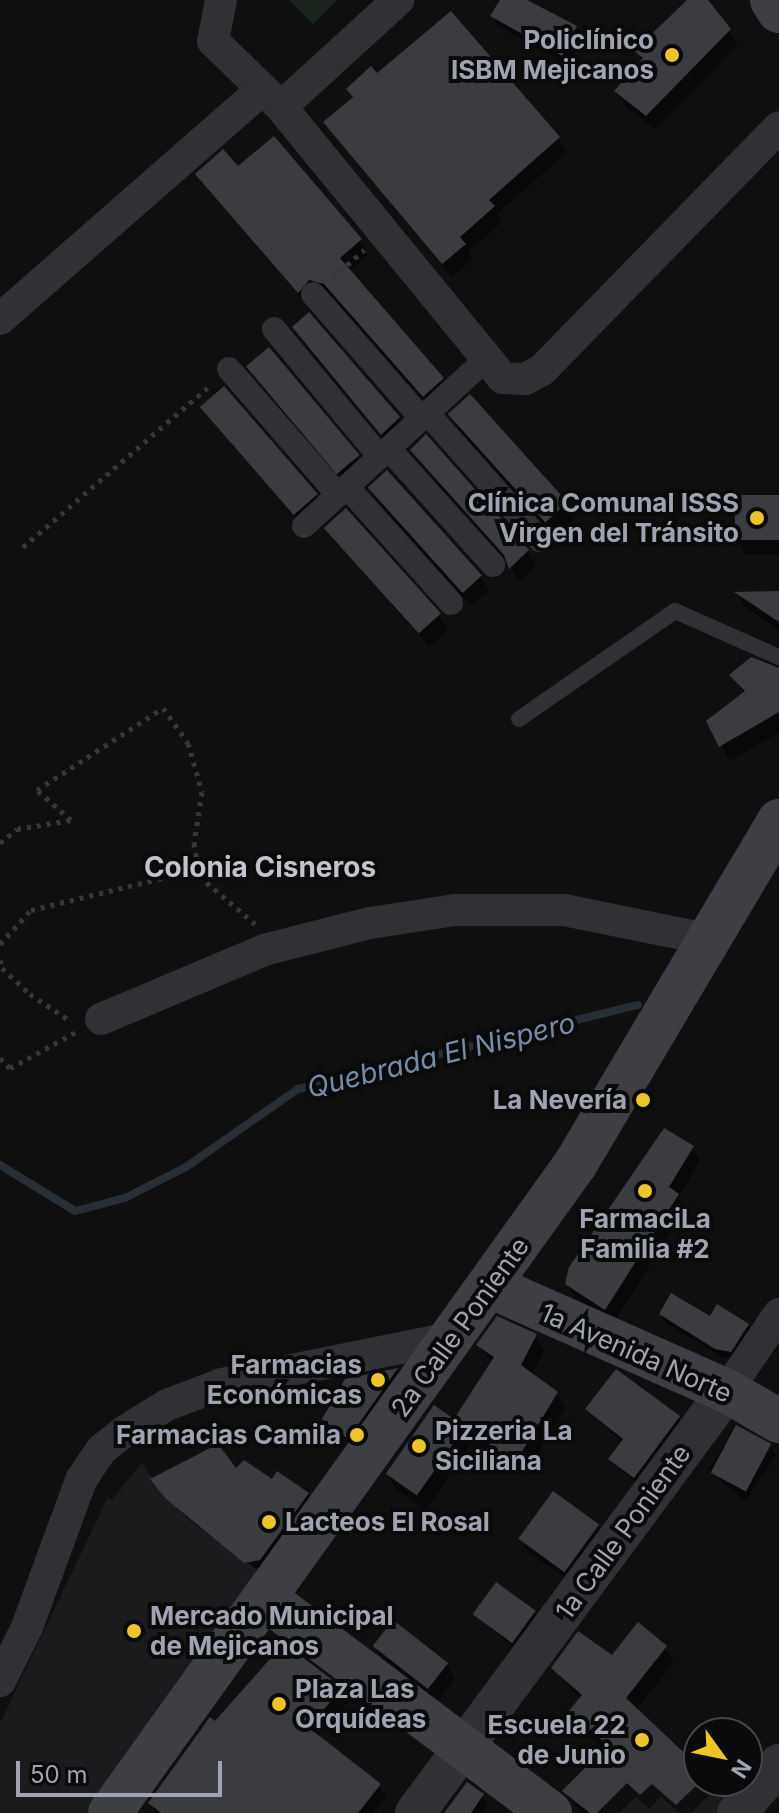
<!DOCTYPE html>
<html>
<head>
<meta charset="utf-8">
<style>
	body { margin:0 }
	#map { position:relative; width:779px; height:1813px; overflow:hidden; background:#0f0f10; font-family:Inter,sans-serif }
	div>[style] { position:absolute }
	.built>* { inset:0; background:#1b1b1d }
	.green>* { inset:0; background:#1b231d }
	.shadow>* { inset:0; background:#0007 }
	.stream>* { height:8px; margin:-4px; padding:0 4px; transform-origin:4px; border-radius:4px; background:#282e35 }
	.building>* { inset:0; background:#3b3c40; transform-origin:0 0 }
	.path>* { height:5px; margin-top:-2.5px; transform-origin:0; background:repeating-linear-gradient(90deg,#36373c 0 4px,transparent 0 10px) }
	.service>* { height:16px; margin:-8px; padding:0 8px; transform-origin:8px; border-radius:8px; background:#303035 }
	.pedestrian>* { height:24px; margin:-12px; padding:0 12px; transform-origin:12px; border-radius:12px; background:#303035 }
	.minor>* { height:32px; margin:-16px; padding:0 16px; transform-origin:16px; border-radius:16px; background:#303035 }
	.tertiary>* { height:40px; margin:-20px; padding:0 20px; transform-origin:20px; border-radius:20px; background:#303035 }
	.secondary>* { height:44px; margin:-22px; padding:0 22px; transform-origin:22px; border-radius:22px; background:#3e3f45 }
	.dots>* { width:22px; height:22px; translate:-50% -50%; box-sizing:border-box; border:4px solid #0a0a0b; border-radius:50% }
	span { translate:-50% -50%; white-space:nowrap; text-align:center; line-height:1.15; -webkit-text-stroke:8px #0a0a0b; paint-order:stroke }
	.poi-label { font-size:26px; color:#a0a3b1; font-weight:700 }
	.right { translate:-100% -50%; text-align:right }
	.left { translate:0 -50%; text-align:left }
	.street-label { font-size:26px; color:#a0a3b1 }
	.neighbourhood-label { font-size:28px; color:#c1c3cd; font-weight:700 }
	.water-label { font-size:28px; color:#778cac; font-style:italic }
	.north { position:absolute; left:683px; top:1717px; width:80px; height:80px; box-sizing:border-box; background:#0a0a0b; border:2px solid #46474d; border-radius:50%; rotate:123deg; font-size:22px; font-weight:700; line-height:32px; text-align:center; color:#a0a3b1 }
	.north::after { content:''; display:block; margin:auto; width:28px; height:36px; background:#edc42a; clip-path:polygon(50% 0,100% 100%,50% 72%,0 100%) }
	.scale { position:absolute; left:16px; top:1761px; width:206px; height:36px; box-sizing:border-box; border:4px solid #a0a3b1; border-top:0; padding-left:10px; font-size:24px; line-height:28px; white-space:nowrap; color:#a0a3b1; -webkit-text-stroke:6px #0a0a0b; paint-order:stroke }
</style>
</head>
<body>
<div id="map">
	<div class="built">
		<div style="clip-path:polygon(142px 1462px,165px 1498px,265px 1575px,92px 1813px,0 1813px,0 1723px,108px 1497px,112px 1500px)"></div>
		<div style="clip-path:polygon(641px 1713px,699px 1767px,699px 1781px,714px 1781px,732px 1797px,716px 1813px,590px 1813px,561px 1791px)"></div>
	</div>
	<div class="green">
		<div style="clip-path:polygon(289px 0,337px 0,313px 24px)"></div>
	</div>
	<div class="shadow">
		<div style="clip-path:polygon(502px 0,523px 0,575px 28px,581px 37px,568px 65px,498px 26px,493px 16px)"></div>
		<div style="clip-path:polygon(690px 0,706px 0,738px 45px,655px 129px,625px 106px,617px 92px,643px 62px,637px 52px)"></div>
		<div style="clip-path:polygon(348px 89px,558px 138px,567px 152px,497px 214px,502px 222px,468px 252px,472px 259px,452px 277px,326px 122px,354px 99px)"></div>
		<div style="clip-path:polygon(238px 169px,360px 240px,368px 255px,349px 272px,450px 393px,432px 410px,334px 298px,318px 293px,308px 306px,198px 174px)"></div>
		<div style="clip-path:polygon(309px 315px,399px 418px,407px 433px,391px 448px,303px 342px,295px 328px)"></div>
		<div style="clip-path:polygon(250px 367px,357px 456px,366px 471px,349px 487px)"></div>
		<div style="clip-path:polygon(469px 397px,566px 504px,574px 519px,555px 537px,459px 429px,451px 414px)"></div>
		<div style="clip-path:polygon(202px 407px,315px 495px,324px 509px,305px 527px)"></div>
		<div style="clip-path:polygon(426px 437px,528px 552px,536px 566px,519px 582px,509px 563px,421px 464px,412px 450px)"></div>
		<div style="clip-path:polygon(387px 473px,481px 577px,489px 591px,471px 606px,379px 503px,370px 488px)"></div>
		<div style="clip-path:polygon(779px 497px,779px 555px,746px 555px,737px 540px)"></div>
		<div style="clip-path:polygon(326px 529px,439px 615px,448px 630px,429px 647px)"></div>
		<div style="clip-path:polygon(779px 593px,779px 630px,745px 607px,738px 594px)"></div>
		<div style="clip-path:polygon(779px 671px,779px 733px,729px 761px,709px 721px,744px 694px,732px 675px)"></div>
		<div style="clip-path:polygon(692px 1147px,700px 1161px,678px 1198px,685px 1210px,614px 1322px,575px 1298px,567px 1283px)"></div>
		<div style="clip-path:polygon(661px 1314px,748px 1325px,753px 1334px,735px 1359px,721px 1357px,666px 1323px)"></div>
		<div style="clip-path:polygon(497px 1319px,536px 1336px,544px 1351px,531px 1375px,557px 1394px,565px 1408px,524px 1476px,468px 1436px,472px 1443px,425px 1511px,395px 1488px,387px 1473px,461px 1427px,457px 1420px,493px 1364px,478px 1345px)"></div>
		<div style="clip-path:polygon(397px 1370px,403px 1379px,354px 1447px,330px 1429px,324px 1419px,346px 1380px)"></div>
		<div style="clip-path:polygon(587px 1410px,678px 1417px,684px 1427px,640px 1486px,610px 1459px,623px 1443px)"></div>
		<div style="clip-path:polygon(737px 1428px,770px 1446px,776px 1455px,745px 1501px,708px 1470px)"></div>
		<div style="clip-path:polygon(236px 1471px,307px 1494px,311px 1501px,264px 1566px,254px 1568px,189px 1520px,156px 1485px)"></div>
		<div style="clip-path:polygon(598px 1526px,606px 1541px,574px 1584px,528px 1552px,520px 1538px)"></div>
		<div style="clip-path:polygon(534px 1612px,540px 1622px,518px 1652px,475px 1614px)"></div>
		<div style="clip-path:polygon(375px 1646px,447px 1665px,455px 1679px,438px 1701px,383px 1660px)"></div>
		<div style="clip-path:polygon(665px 1647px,674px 1662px,636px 1710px,699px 1769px,699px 1781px,709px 1781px,714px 1791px,691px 1813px,679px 1813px,661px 1797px,649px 1809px,636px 1797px,620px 1813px,582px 1813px,564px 1791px,606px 1750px,579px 1727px,570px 1712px,581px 1700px,553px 1668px)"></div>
		<div style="clip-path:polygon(341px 1689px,348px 1702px,317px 1736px,379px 1785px,386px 1797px,374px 1813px,156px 1813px,150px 1803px,215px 1724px)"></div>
		<div style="clip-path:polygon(482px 1796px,488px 1806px,483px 1813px,446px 1813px)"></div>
	</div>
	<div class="stream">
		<div style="left:0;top:1165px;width:88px;rotate:31.5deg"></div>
		<div style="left:75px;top:1211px;width:52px;rotate:-14.6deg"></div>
		<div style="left:125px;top:1198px;width:68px;rotate:-26.9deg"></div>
		<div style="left:186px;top:1167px;width:136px;rotate:-34.9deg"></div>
		<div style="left:298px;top:1089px;width:350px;rotate:-13.9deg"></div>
	</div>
	<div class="building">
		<div style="clip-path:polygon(500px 0,527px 0,577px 26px,562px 56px,490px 16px)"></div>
		<div style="clip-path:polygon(687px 0,708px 0,731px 29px,646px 116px,614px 91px,643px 58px,634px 51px)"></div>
		<div style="clip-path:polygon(451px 11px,560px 137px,489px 200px,495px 206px,460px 237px,466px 244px,442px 264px,323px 122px,353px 97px,346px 89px,371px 66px,377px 73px)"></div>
		<div style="clip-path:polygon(274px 136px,362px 239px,340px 258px,444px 378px,423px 397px,324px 284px,309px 280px,298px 293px,195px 174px,223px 149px,238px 166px)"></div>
		<div style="clip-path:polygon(309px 312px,400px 417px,381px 435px,292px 327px)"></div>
		<div style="left:269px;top:347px;width:141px;height:30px;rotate:50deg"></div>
		<div style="left:224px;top:386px;width:143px;height:32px;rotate:49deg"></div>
		<div style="left:470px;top:394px;width:146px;height:30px;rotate:48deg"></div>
		<div style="clip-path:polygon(426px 434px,529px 550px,509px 569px,504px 555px,410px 450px)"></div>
		<div style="left:387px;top:470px;width:142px;height:26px;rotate:48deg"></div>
		<div style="left:735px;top:495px;width:44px;height:45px"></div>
		<div style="left:346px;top:508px;width:142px;height:30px;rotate:48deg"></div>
		<div style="clip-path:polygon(779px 591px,779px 622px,734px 592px)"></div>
		<div style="clip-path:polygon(751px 657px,779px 668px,779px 712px,719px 747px,706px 721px,745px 691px,729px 675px)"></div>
		<div style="clip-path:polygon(664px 1128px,694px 1146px,669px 1187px,679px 1194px,605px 1310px,565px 1284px,569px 1267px)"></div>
		<div style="clip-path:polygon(671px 1293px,710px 1316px,717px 1304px,749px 1324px,731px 1352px,715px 1349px,659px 1314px)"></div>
		<div style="clip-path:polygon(497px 1316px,537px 1334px,521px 1365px,558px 1392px,515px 1463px,454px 1419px,494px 1357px,476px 1345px)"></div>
		<div style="clip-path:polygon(398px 1368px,348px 1439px,322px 1419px,345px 1379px)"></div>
		<div style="clip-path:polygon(616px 1369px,680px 1416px,634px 1478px,608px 1459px,623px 1439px,585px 1409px)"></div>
		<div style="left:434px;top:1405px;width:38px;height:84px;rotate:35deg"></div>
		<div style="left:736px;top:1425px;width:40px;height:54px;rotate:28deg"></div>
		<div style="clip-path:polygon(218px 1444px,236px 1468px,244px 1460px,272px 1479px,277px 1471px,309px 1493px,260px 1560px,244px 1563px,165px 1498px,150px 1479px)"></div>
		<div style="left:553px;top:1491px;width:57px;height:59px;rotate:36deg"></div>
		<div style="left:496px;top:1582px;width:49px;height:40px;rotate:36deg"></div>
		<div style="left:393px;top:1620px;width:70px;height:33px;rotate:38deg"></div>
		<div style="clip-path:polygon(638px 1622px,667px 1646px,626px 1698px,699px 1767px,699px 1783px,676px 1805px,652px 1784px,640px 1795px,627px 1783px,597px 1813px,590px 1813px,562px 1791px,608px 1745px,568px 1712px,582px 1695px,551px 1668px,578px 1631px,612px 1655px)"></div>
		<div style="clip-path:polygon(284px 1643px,343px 1688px,308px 1727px,381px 1784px,358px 1813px,161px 1813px,148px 1803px,210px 1717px,215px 1721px)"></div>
		<div style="clip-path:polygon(467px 1782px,484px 1794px,471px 1813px,444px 1813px)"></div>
	</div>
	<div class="path">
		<div style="left:332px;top:278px;width:43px;rotate:-41.2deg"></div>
		<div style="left:23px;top:547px;width:248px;rotate:-40.8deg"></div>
		<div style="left:0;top:843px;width:22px;rotate:-39deg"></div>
		<div style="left:17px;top:829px;width:55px;rotate:-9.5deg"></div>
		<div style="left:71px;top:820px;width:45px;rotate:-138.6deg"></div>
		<div style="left:37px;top:790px;width:150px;rotate:-33.1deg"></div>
		<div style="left:163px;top:708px;width:43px;rotate:54.5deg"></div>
		<div style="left:188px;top:743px;width:51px;rotate:74.1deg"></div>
		<div style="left:202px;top:792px;width:52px;rotate:98.9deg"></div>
		<div style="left:194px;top:843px;width:33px;rotate:81deg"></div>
		<div style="left:199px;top:876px;width:74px;rotate:40.6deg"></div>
		<div style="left:0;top:944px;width:46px;rotate:-47.6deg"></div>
		<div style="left:31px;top:910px;width:143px;rotate:-13.7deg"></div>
		<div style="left:0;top:960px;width:8px;rotate:76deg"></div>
		<div style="left:2px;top:968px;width:38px;rotate:43deg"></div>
		<div style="left:30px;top:994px;width:50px;rotate:33.7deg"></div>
		<div style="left:0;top:1058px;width:14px;rotate:45deg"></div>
		<div style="left:10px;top:1068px;width:77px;rotate:-28.6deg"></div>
	</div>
	<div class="service">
		<div style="left:519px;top:719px;width:190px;rotate:-34.7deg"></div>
		<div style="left:675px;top:611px;width:114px;rotate:23.9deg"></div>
	</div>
	<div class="pedestrian">
		<div style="left:313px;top:294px;width:166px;rotate:48.9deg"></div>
		<div style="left:274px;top:329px;width:166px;rotate:50.4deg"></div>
		<div style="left:229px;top:369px;width:167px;rotate:49.1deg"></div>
		<div style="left:428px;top:414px;width:169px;rotate:48.4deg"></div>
		<div style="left:389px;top:449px;width:156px;rotate:48.1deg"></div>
		<div style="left:347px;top:487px;width:156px;rotate:48.1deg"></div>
		<div style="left:304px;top:526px;width:246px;rotate:-42.5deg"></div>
	</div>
	<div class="minor">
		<div style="left:221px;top:0;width:42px;rotate:101deg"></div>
		<div style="left:213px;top:41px;width:95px;rotate:44.1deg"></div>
		<div style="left:281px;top:107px;width:350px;rotate:50.7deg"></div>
		<div style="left:503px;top:378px;width:22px;rotate:3deg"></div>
		<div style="left:525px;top:379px;width:19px;rotate:-28deg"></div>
		<div style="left:542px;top:370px;width:339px;rotate:-45.7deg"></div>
		<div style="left:281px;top:107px;width:159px;rotate:-42.4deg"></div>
		<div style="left:0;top:319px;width:348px;rotate:-41.2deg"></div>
		<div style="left:101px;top:1019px;width:177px;rotate:-22.9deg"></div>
		<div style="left:264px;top:950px;width:109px;rotate:-14.3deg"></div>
		<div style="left:370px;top:923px;width:86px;rotate:-8.7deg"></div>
		<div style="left:455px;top:910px;width:109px"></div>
		<div style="left:564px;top:910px;width:150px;rotate:11.5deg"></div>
		<div style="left:727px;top:1391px;width:93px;rotate:-56deg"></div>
		<div style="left:0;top:1681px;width:60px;rotate:-63.4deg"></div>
		<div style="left:27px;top:1627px;width:157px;rotate:-69.8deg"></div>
		<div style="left:81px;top:1480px;width:36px;rotate:-56deg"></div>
		<div style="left:101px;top:1450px;width:31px;rotate:-38deg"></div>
		<div style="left:125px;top:1431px;width:49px;rotate:-31.8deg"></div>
		<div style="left:167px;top:1405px;width:59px;rotate:-20.9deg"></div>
		<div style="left:222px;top:1384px;width:238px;rotate:-11.4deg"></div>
	</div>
	<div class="tertiary">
		<div style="left:415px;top:1813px;width:525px;rotate:-53.52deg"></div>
		<div style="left:737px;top:1813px;width:65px;rotate:-49.4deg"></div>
	</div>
	<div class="secondary">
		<div style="left:772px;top:0;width:13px;rotate:58deg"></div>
		<div style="left:492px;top:1287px;width:257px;rotate:23.9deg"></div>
		<div style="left:727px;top:1391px;width:60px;rotate:30deg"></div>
		<div style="left:265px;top:1598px;width:357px;rotate:37deg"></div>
		<div style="left:110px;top:1813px;width:800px;rotate:-54.36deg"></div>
		<div style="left:576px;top:1163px;width:398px;rotate:-59.3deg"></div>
	</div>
	<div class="dots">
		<div style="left:672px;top:55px;background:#edc42a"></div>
		<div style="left:757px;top:518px;background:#edc42a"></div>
		<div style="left:643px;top:1100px;background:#edc42a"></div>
		<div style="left:645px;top:1191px;background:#edc42a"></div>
		<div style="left:378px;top:1380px;background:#edc42a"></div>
		<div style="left:357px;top:1435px;background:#edc42a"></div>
		<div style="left:419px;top:1446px;background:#edc42a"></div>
		<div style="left:269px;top:1522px;background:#edc42a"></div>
		<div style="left:134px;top:1631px;background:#edc42a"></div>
		<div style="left:279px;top:1704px;background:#edc42a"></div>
		<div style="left:642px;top:1740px;background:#edc42a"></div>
	</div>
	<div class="poi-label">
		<span class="right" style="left:654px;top:55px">Policlínico<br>ISBM Mejicanos</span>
		<span class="right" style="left:739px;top:518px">Clínica Comunal ISSS<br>Virgen del Tránsito</span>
		<span class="right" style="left:627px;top:1100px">La Nevería</span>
		<span style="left:645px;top:1234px">FarmaciLa<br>Familia #2</span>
		<span class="right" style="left:362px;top:1380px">Farmacias<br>Económicas</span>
		<span class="left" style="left:435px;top:1446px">Pizzeria La<br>Siciliana</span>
		<span class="right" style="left:341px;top:1435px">Farmacias Camila</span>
		<span class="left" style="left:285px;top:1522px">Lacteos El Rosal</span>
		<span class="left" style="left:150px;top:1631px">Mercado Municipal<br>de Mejicanos</span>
		<span class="left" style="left:295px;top:1704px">Plaza Las<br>Orquídeas</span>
		<span class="right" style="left:626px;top:1740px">Escuela 22<br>de Junio</span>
	</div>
	<div class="street-label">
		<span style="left:460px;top:1327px;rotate:-54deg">2a Calle Poniente</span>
		<span style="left:636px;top:1353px;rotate:24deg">1a Avenida Norte</span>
		<span style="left:623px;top:1532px;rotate:-54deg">1a Calle Poniente</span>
	</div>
	<div class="neighbourhood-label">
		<span style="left:260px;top:867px">Colonia Cisneros</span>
	</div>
	<div class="water-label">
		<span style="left:441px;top:1055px;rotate:-14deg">Quebrada El Nispero</span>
	</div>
	<div class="north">N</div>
	<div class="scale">50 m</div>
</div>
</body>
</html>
